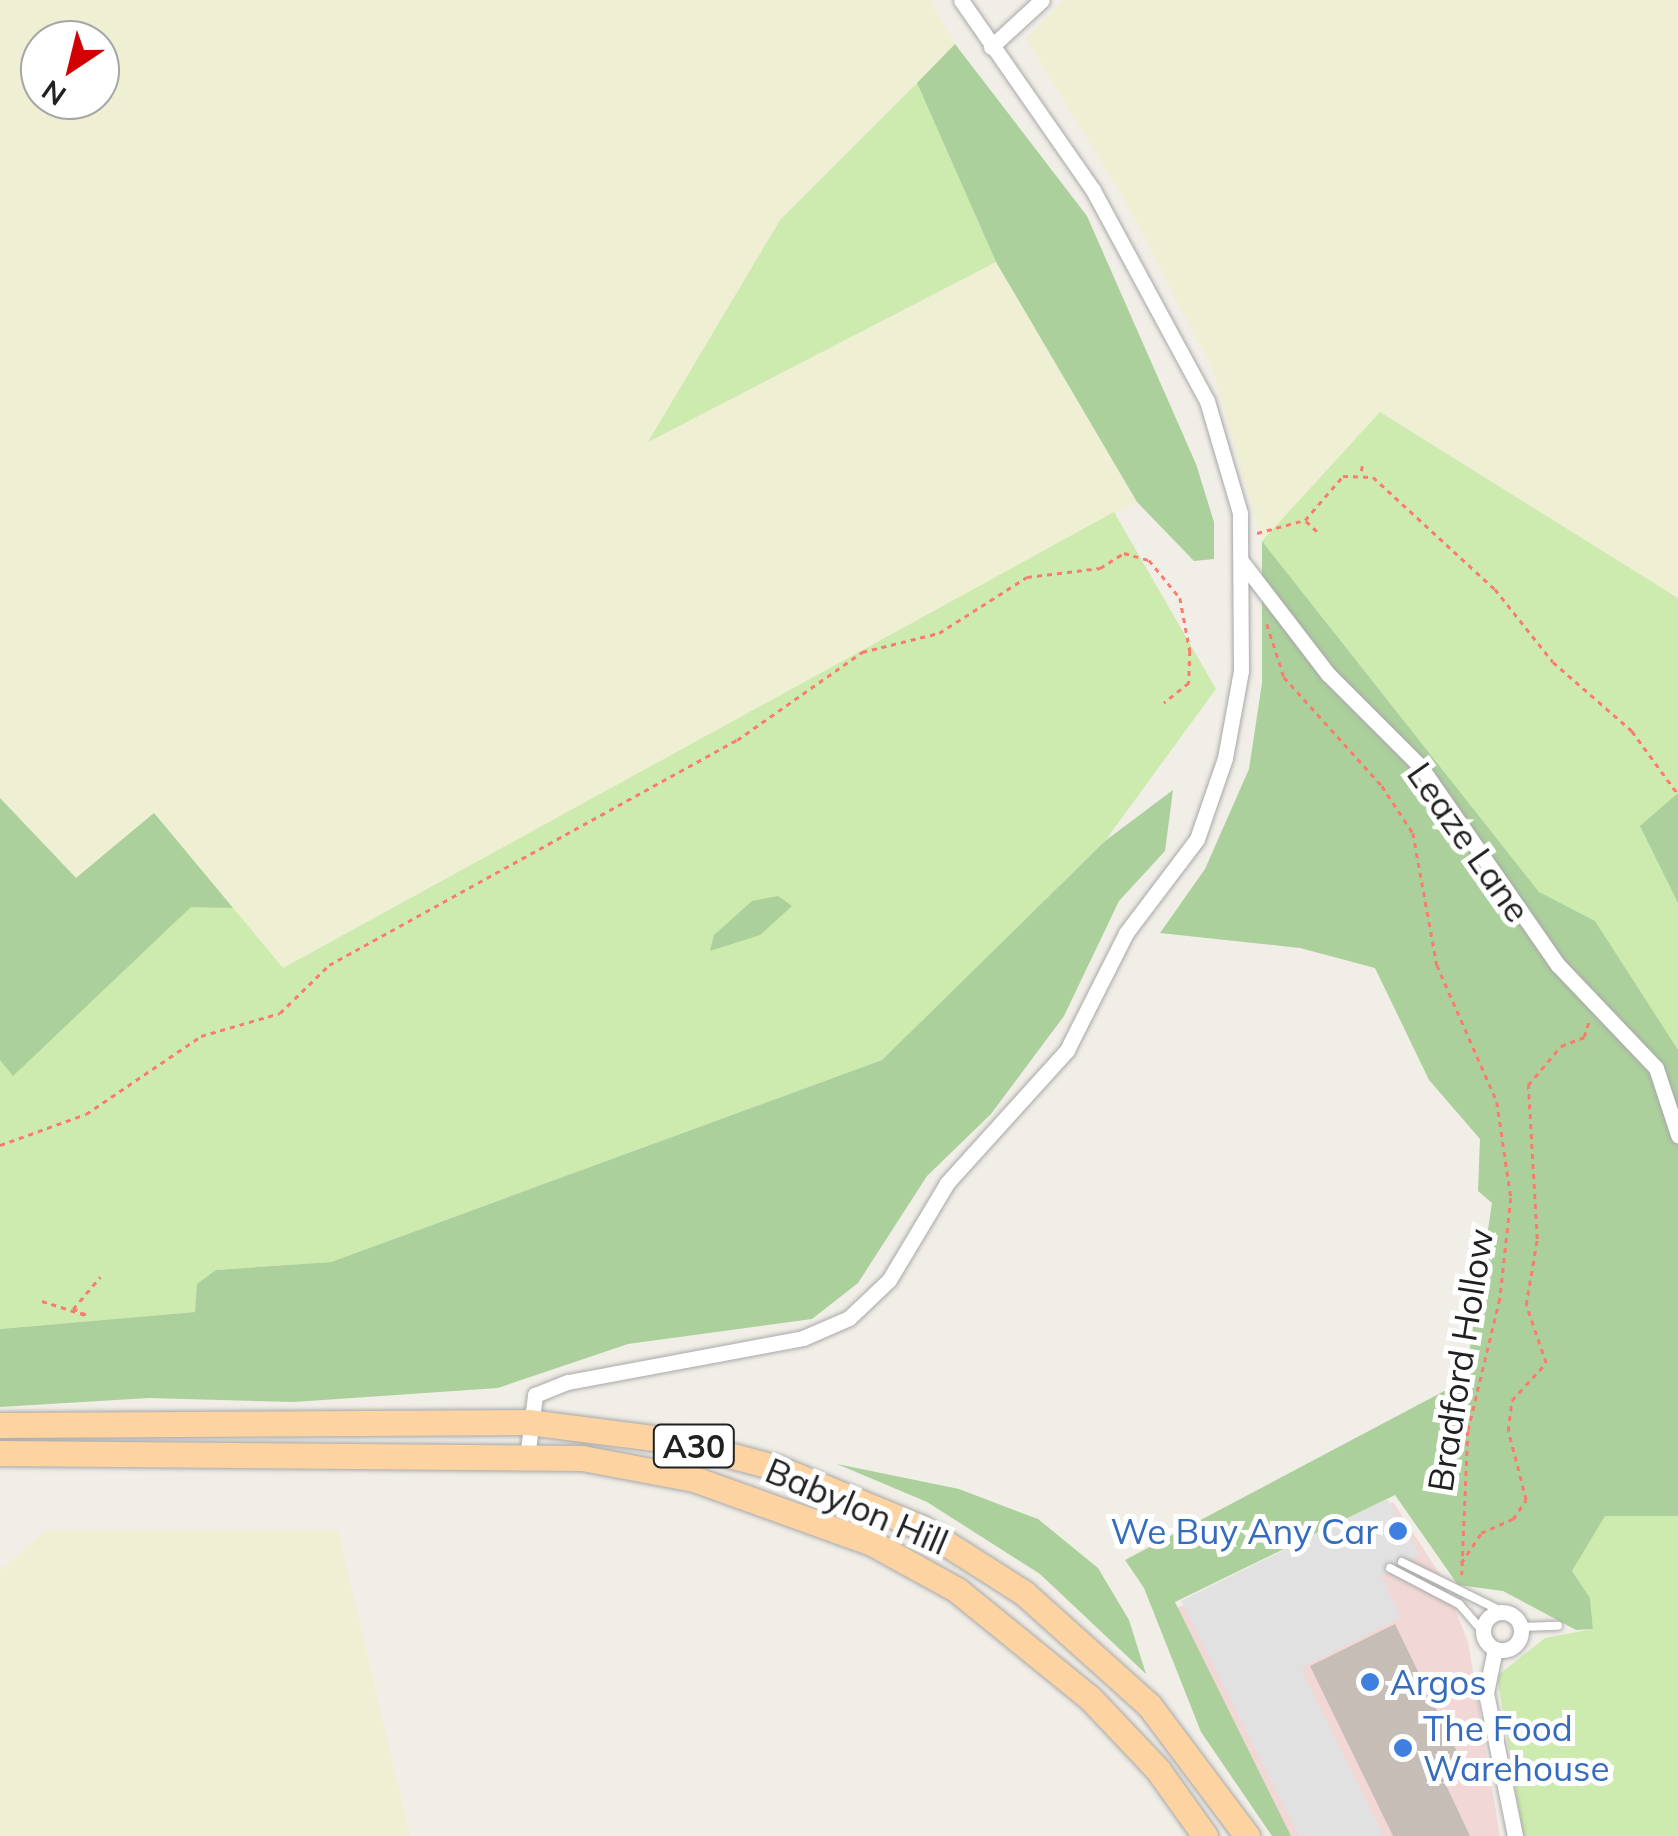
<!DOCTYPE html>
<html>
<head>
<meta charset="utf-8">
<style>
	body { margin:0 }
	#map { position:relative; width:1678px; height:1836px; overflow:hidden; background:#f1eee7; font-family:Mulish,sans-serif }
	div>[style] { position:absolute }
	.commercial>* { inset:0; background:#f1d8d7 }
	.farmland>* { inset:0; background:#eeefd3 }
	.grass>* { inset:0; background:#cdebae }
	.forest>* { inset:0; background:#acd09c }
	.parking>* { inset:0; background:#e1e1e1 }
	.building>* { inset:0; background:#c6bdb6 }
	.path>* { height:2.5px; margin-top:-1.25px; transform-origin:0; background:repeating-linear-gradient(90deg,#fb7b6f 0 5px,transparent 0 10px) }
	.roads { filter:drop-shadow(0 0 2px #a8a8a8) drop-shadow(0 0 2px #a8a8a8) }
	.service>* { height:8px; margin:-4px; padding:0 4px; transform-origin:4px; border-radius:4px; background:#fff }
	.minor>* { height:15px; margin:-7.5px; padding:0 7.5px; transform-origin:7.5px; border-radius:7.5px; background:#fff }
	.minor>.ring { margin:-7.5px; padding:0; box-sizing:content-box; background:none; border:15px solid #fff; border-radius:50% }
	.primary>* { height:25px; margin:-12.5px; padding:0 12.5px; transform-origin:12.5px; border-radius:12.5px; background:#fcd3a1 }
	.dots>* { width:28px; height:28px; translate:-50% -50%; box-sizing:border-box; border:5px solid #fff; border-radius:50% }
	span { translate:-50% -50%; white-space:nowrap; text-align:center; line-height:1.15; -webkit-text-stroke:10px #fff; paint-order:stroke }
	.shield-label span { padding:2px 8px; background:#fff; border:2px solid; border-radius:8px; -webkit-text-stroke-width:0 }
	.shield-label { font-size:32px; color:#212121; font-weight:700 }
	.street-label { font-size:35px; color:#212121 }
	.shop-label { font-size:35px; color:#366cbe }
	.right { translate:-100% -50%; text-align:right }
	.left { translate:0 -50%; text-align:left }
	.north { position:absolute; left:20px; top:20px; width:100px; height:100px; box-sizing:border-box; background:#fff; border:2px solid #a6a6a6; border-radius:50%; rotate:215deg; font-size:28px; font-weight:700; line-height:40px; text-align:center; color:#212121 }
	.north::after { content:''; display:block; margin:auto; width:35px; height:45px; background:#d10003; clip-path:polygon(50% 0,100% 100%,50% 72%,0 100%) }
</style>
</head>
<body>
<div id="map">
	<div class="commercial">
		<div style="clip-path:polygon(1393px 1502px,1443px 1579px,1468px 1642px,1500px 1836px,1287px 1836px,1173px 1610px)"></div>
	</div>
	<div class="farmland">
		<div style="clip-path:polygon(evenodd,0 0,930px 0,955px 44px,780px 220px,649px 441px,996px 262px,1137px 502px,282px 968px,154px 813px,76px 878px,0 798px,0 0,40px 40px,100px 40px,100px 100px,40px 100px,40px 40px)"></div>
		<div style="clip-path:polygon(1064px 0,1678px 0,1678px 598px,1380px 412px,1262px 541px,1212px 368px,1123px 197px,1026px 39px)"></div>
		<div style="clip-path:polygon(46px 1530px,338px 1530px,410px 1836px,0 1836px,0 1570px)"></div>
	</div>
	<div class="grass">
		<div style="clip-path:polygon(917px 83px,996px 262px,648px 442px,780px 220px)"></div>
		<div style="clip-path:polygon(1380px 412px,1678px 598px,1678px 1068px,1262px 541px)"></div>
		<div style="clip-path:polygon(1114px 512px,1216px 689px,1105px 841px,882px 1060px,331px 1262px,216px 1270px,195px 1312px,0 1329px,0 798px,76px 878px,154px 813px,283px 968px)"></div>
		<div style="clip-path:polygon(1605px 1515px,1678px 1516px,1678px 1836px,1523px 1836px,1497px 1676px,1545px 1638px,1593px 1629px,1590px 1598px,1572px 1571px)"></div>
	</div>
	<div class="forest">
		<div style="clip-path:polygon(955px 44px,1087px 216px,1196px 464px,1214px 522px,1214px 559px,1194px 561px,1137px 502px,996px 262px,917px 83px)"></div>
		<div style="clip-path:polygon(1262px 541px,1539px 892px,1595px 921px,1678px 1050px,1678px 1516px,1605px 1516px,1572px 1571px,1590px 1598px,1593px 1629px,1576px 1630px,1503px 1591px,1458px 1585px,1395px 1495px,1175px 1602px,1291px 1836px,1272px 1836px,1201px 1732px,1144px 1588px,1125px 1560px,1465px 1380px,1492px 1203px,1478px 1191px,1480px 1139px,1429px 1080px,1375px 968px,1300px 948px,1160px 933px,1205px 869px,1249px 769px,1262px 683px)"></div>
		<div style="clip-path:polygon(1173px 790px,1165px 851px,1119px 901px,1064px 1016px,991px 1114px,927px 1176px,858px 1283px,812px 1319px,628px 1344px,498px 1388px,294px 1402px,149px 1398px,0 1407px,0 1329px,195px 1312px,197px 1284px,216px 1270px,331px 1262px,882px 1060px,1105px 841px)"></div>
		<div style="clip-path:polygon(1678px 793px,1678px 903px,1640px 826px)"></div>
		<div style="clip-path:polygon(0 798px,76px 878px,154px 813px,233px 908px,191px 907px,13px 1076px,0 1060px)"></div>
		<div style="clip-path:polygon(778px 896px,792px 906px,760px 935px,710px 951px,714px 935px,752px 901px)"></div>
		<div style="clip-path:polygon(837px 1464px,959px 1489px,1038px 1519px,1098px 1568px,1129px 1620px,1146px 1674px,1040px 1574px,927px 1502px)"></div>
	</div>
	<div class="parking">
		<div style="clip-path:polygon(1387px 1499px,1419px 1554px,1381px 1576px,1401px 1617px,1301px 1668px,1383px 1836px,1299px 1836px,1181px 1601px)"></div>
	</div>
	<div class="building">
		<div style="clip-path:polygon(1395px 1624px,1460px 1758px,1438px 1768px,1470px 1836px,1393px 1836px,1310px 1666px)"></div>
	</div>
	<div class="path">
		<div style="left:1361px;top:471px;width:9px;rotate:-77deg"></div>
		<div style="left:1306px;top:521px;width:19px;rotate:43deg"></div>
		<div style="left:1257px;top:533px;width:50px;rotate:-15.2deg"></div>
		<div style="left:1305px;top:520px;width:58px;rotate:-49.2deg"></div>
		<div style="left:1343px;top:476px;width:30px;rotate:2deg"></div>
		<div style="left:1373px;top:477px;width:166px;rotate:42.6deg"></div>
		<div style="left:1495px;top:589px;width:93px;rotate:51.5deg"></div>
		<div style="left:1553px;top:662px;width:105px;rotate:41.1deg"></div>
		<div style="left:1632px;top:731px;width:78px;rotate:53.9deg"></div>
		<div style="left:1267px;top:624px;width:56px;rotate:72.2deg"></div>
		<div style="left:1284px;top:677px;width:147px;rotate:48deg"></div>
		<div style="left:1382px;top:786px;width:56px;rotate:56.6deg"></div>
		<div style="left:1413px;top:833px;width:134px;rotate:79.7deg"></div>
		<div style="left:1437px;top:965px;width:150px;rotate:66.3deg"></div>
		<div style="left:1497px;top:1102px;width:97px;rotate:81.7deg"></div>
		<div style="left:1511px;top:1198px;width:102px;rotate:96.2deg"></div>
		<div style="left:1500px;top:1299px;width:136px;rotate:103.6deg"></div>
		<div style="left:1468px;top:1431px;width:144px;rotate:92.4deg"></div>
		<div style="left:0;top:1145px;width:91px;rotate:-19.8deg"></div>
		<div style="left:86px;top:1114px;width:139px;rotate:-34.1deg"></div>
		<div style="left:201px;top:1036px;width:82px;rotate:-16.2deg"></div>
		<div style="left:280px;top:1013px;width:69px;rotate:-44.4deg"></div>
		<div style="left:329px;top:965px;width:466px;rotate:-28.9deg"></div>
		<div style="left:737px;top:740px;width:153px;rotate:-35.1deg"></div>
		<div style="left:862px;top:652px;width:79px;rotate:-13.9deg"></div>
		<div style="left:939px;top:633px;width:104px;rotate:-32.5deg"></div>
		<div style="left:1027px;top:577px;width:74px;rotate:-7deg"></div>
		<div style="left:1100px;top:568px;width:28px;rotate:-32deg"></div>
		<div style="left:1124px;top:553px;width:26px;rotate:16deg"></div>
		<div style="left:1149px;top:560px;width:49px;rotate:50.8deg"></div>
		<div style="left:1180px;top:598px;width:54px;rotate:79.3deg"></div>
		<div style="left:1190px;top:651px;width:32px;rotate:92deg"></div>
		<div style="left:1189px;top:683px;width:32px;rotate:141deg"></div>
		<div style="left:42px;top:1301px;width:46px;rotate:17.7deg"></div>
		<div style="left:86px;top:1315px;width:14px;rotate:-155deg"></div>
		<div style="left:73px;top:1309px;width:42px;rotate:-49.8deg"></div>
		<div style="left:1461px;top:1563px;width:36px;rotate:-56deg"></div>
		<div style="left:1481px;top:1533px;width:35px;rotate:-24deg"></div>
		<div style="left:1513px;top:1519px;width:23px;rotate:-56deg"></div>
		<div style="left:1526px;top:1500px;width:71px;rotate:-104.6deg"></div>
		<div style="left:1508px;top:1431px;width:31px;rotate:-83deg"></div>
		<div style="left:1512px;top:1400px;width:50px;rotate:-47.4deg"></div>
		<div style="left:1546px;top:1363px;width:61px;rotate:-109deg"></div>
		<div style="left:1526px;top:1305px;width:67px;rotate:-80.5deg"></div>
		<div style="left:1537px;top:1239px;width:154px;rotate:-93.3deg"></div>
		<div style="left:1528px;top:1085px;width:51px;rotate:-49.8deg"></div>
		<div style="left:1561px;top:1046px;width:25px;rotate:-21deg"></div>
		<div style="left:1584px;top:1037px;width:17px;rotate:-73deg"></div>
	</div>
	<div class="roads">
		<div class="service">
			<div style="left:1402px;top:1562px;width:113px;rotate:26.3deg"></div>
			<div style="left:1390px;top:1568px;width:78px;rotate:27.6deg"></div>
			<div style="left:1459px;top:1604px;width:37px;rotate:49deg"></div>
			<div style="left:1521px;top:1627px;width:37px;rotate:-2deg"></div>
		</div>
		<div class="minor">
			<div style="left:991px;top:47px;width:69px;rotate:-42.7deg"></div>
			<div style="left:1242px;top:562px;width:141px;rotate:52.5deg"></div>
			<div style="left:1328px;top:674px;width:130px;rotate:45deg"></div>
			<div style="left:1420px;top:766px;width:242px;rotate:55.3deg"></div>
			<div style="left:1558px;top:965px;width:142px;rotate:46.4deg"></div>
			<div style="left:1656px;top:1068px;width:71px;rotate:71.8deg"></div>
			<div style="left:527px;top:1457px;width:63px;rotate:-82.6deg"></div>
			<div style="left:535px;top:1395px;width:35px;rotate:-22deg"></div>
			<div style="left:568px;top:1382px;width:239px;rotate:-10.6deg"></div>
			<div style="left:803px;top:1338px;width:50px;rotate:-23.5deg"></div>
			<div style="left:849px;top:1318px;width:55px;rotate:-43.5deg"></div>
			<div style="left:889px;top:1280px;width:113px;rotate:-59.1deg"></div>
			<div style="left:947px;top:1183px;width:179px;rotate:-47.9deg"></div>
			<div style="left:1067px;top:1050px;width:131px;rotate:-63.2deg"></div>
			<div style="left:1126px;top:933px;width:118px;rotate:-52.9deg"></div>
			<div style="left:1197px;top:839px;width:86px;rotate:-70.9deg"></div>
			<div style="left:1225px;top:758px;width:88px;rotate:-79.6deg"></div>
			<div style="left:1241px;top:671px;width:158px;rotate:-90.4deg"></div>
			<div style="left:1240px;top:513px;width:117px;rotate:-106.4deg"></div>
			<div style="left:1207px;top:401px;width:240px;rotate:-118.4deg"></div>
			<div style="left:1093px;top:190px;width:231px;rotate:-124.8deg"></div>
			<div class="ring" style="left:1483px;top:1612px;width:23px;height:23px"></div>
			<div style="left:1495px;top:1649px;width:45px;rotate:101.6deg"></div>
			<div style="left:1486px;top:1693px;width:146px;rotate:78.5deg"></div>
		</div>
		<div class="primary">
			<div style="left:0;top:1425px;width:528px;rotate:-0.33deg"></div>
			<div style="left:528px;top:1422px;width:149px;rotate:7.3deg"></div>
			<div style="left:676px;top:1441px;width:106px;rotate:14.8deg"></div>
			<div style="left:778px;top:1468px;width:156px;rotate:22.6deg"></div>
			<div style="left:922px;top:1528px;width:121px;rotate:32.5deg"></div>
			<div style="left:1024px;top:1593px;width:168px;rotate:41.9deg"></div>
			<div style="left:1149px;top:1705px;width:164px;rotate:53.2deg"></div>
			<div style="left:0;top:1453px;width:582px;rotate:0.49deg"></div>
			<div style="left:582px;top:1458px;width:114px;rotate:10.6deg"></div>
			<div style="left:694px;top:1479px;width:189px;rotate:19.8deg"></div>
			<div style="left:872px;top:1543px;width:97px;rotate:28.9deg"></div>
			<div style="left:957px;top:1590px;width:171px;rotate:39.1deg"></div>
			<div style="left:1090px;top:1698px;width:99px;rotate:46.6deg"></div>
			<div style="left:1158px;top:1770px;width:81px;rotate:54.5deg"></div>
		</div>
	</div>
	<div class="dots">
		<div style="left:1398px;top:1531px;background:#3f7fe0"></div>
		<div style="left:1370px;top:1682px;background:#3f7fe0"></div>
		<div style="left:1403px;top:1748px;background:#3f7fe0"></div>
	</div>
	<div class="shield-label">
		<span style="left:694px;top:1446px">A30</span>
	</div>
	<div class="street-label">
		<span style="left:1469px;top:842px;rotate:55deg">Leaze Lane</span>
		<span style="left:1460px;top:1360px;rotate:-81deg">Bradford Hollow</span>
		<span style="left:857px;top:1506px;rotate:23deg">Babylon Hill</span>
	</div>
	<div class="shop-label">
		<span class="right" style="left:1378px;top:1531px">We Buy Any Car</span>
		<span class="left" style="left:1390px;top:1682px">Argos</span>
		<span class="left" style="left:1423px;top:1748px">The Food<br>Warehouse</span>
	</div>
	<div class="north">N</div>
</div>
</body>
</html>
